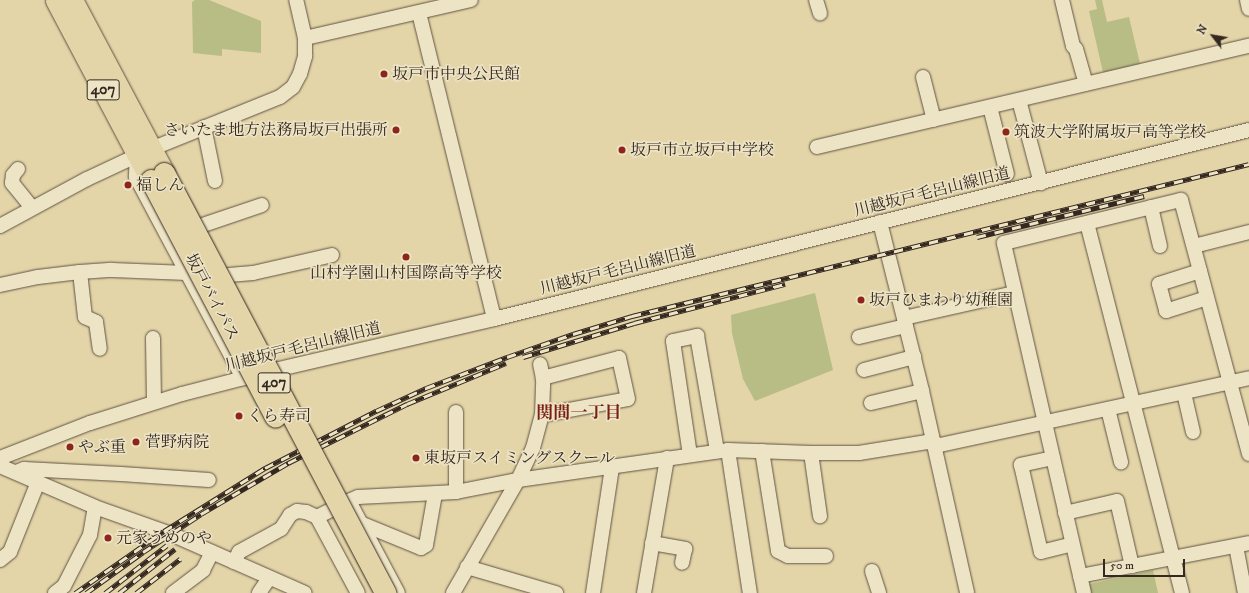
<!DOCTYPE html>
<html>
<head>
<meta charset="utf-8">
<style>
	body { margin:0 }
	#map { position:relative; width:1249px; height:593px; overflow:hidden; background:#e3d5a8; font-family:"IM FELL DW Pica","Noto Serif JP",serif }
	div>[style] { position:absolute }
	.green>* { inset:0; background:#b8bc85 }
	.roads { filter:drop-shadow(0 0 1px #605342) drop-shadow(0 0 1px #605342) }
	.minor>* { height:14px; margin:-7px; padding:0 7px; transform-origin:7px; border-radius:7px; background:#ede4c6 }
	.highway>* { height:21px; margin:-10.5px; padding:0 10.5px; transform-origin:10.5px; border-radius:10.5px; background:#e3d5a8 }
	.rail>* { height:4.5px; margin-top:-2.25px; transform-origin:0; background:repeating-linear-gradient(90deg,#ede4c6 0 9px,#342820 0 18px); box-sizing:border-box; border-block:1px solid #342820 }
	.bridges { filter:drop-shadow(0 0 1px #342820) drop-shadow(0 0 1px #342820) }
	.highway-bridge>* { height:21px; margin:-10.5px; padding:0 10.5px; transform-origin:10.5px; border-radius:10.5px; background:#e3d5a8 }
	.dots>* { width:11px; height:11px; translate:-50% -50%; box-sizing:border-box; border:2px solid #ede4c6; border-radius:50% }
	span { translate:-50% -50%; white-space:nowrap; text-align:center; line-height:1.15; -webkit-text-stroke:3px #ede4c6; paint-order:stroke }
	.shield-label span { padding:1px 3px; background:#ede4c6; border:1px solid; border-radius:3px; -webkit-text-stroke-width:0 }
	.shield-label { font-size:15px; color:#342820; font-weight:700 }
	.poi-label { font-size:16px; color:#342820 }
	.left { translate:0 -50%; text-align:left }
	.right { translate:-100% -50%; text-align:right }
	.street-label { font-size:16px; color:#342820 }
	.neighbourhood-label { font-size:17px; color:#7a1f14; font-weight:700 }
	.north { position:absolute; left:1193px; top:16px; width:40px; height:40px; -webkit-text-stroke:3px #ede4c6; paint-order:stroke; rotate:301deg; font-size:11px; font-weight:700; line-height:16px; text-align:center; color:#342820 }
	.north::after { content:''; display:block; margin:auto; width:14px; height:18px; background:#342820; clip-path:polygon(50% 0,100% 100%,50% 72%,0 100%) }
	.scale { position:absolute; left:1103px; top:559px; width:82px; height:18px; box-sizing:border-box; border:2px solid #342820; border-top:0; padding-left:5px; font-size:12px; line-height:14px; white-space:nowrap; color:#342820; -webkit-text-stroke:3px #ede4c6; paint-order:stroke }
</style>
</head>
<body>
<div id="map">
	<div class="green">
		<div style="clip-path:polygon(195px 0,209px 0,261px 21px,261px 53px,222px 49px,222px 56px,193px 53px,192px 2px)"></div>
		<div style="clip-path:polygon(1095px 0,1102px 0,1107px 22px,1129px 17px,1141px 68px,1104px 77px,1089px 11px,1097px 9px)"></div>
		<div style="clip-path:polygon(815px 293px,833px 370px,755px 401px,743px 379px,732px 333px,731px 315px)"></div>
		<div style="clip-path:polygon(1153px 570px,1158px 593px,1088px 593px,1087px 587px,1090px 584px)"></div>
	</div>
	<div class="roads">
		<div class="minor">
			<div style="left:816px;top:0;width:14px;rotate:73deg"></div>
			<div style="left:1062px;top:0;width:47px;rotate:76.6deg"></div>
			<div style="left:1073px;top:46px;width:4px;rotate:45deg"></div>
			<div style="left:1076px;top:49px;width:36px;rotate:74deg"></div>
			<div style="left:1247px;top:0;width:9px;rotate:77deg"></div>
			<div style="left:419px;top:13px;width:315px;rotate:76.2deg"></div>
			<div style="left:305px;top:38px;width:170px;rotate:-12.9deg"></div>
			<div style="left:923px;top:77px;width:44px;rotate:75.7deg"></div>
			<div style="left:1019px;top:100px;width:86px;rotate:75.2deg"></div>
			<div style="left:990px;top:107px;width:69px;rotate:75.8deg"></div>
			<div style="left:204px;top:127px;width:55px;rotate:78.5deg"></div>
			<div style="left:817px;top:147px;width:444px;rotate:-13.2deg"></div>
			<div style="left:137px;top:155px;width:22px;rotate:93deg"></div>
			<div style="left:136px;top:177px;width:228px;rotate:62deg"></div>
			<div style="left:18px;top:169px;width:8px;rotate:130deg"></div>
			<div style="left:13px;top:175px;width:8px;rotate:97deg"></div>
			<div style="left:12px;top:183px;width:32px;rotate:51deg"></div>
			<div style="left:1151px;top:207px;width:40px;rotate:77deg"></div>
			<div style="left:880px;top:222px;width:174px;rotate:76deg"></div>
			<div style="left:922px;top:391px;width:207px;rotate:77.4deg"></div>
			<div style="left:1087px;top:223px;width:382px;rotate:75.6deg"></div>
			<div style="left:203px;top:225px;width:62px;rotate:-18.7deg"></div>
			<div style="left:0;top:226px;width:99px;rotate:-28.4deg"></div>
			<div style="left:87px;top:179px;width:71px;rotate:-25.1deg"></div>
			<div style="left:151px;top:149px;width:139px;rotate:-22deg"></div>
			<div style="left:280px;top:97px;width:16px;rotate:-38deg"></div>
			<div style="left:293px;top:87px;width:15px;rotate:-62deg"></div>
			<div style="left:300px;top:74px;width:19px;rotate:-74deg"></div>
			<div style="left:305px;top:56px;width:18px;rotate:-90deg"></div>
			<div style="left:305px;top:38px;width:39px;rotate:-103deg"></div>
			<div style="left:1194px;top:246px;width:57px;rotate:-14.3deg"></div>
			<div style="left:1200px;top:271px;width:43px;rotate:162.4deg"></div>
			<div style="left:1159px;top:284px;width:28px;rotate:75deg"></div>
			<div style="left:1166px;top:311px;width:43px;rotate:-17.6deg"></div>
			<div style="left:80px;top:272px;width:45px;rotate:83.7deg"></div>
			<div style="left:85px;top:317px;width:12px;rotate:24deg"></div>
			<div style="left:96px;top:322px;width:27px;rotate:82deg"></div>
			<div style="left:229px;top:275px;width:24px;rotate:-5deg"></div>
			<div style="left:253px;top:273px;width:81px;rotate:-12.8deg"></div>
			<div style="left:0;top:285px;width:39px;rotate:-12deg"></div>
			<div style="left:38px;top:277px;width:42px;rotate:-6.8deg"></div>
			<div style="left:80px;top:272px;width:32px;rotate:-4deg"></div>
			<div style="left:112px;top:270px;width:75px;rotate:2.3deg"></div>
			<div style="left:904px;top:318px;width:114px;rotate:-12.7deg"></div>
			<div style="left:859px;top:337px;width:48px;rotate:-13.2deg"></div>
			<div style="left:153px;top:338px;width:64px;rotate:89.1deg"></div>
			<div style="left:864px;top:370px;width:52px;rotate:-14.6deg"></div>
			<div style="left:1184px;top:393px;width:40px;rotate:77deg"></div>
			<div style="left:871px;top:403px;width:52px;rotate:-13.2deg"></div>
			<div style="left:1108px;top:409px;width:55px;rotate:76.2deg"></div>
			<div style="left:542px;top:415px;width:87px;rotate:-10.5deg"></div>
			<div style="left:628px;top:399px;width:42px;rotate:-102.4deg"></div>
			<div style="left:619px;top:358px;width:79px;rotate:165.3deg"></div>
			<div style="left:728px;top:450px;width:145px;rotate:81.3deg"></div>
			<div style="left:762px;top:451px;width:101px;rotate:80.9deg"></div>
			<div style="left:778px;top:551px;width:11px;rotate:27deg"></div>
			<div style="left:788px;top:556px;width:38px"></div>
			<div style="left:811px;top:453px;width:64px;rotate:81.9deg"></div>
			<div style="left:690px;top:455px;width:115px;rotate:-98.5deg"></div>
			<div style="left:673px;top:341px;width:25px;rotate:-12deg"></div>
			<div style="left:697px;top:336px;width:117px;rotate:80.1deg"></div>
			<div style="left:0;top:458px;width:97px;rotate:-21.3deg"></div>
			<div style="left:90px;top:423px;width:96px;rotate:-17.5deg"></div>
			<div style="left:182px;top:394px;width:100px;rotate:-14.5deg"></div>
			<div style="left:279px;top:369px;width:221px;rotate:-13.1deg"></div>
			<div style="left:494px;top:319px;width:778px;rotate:-14.05deg"></div>
			<div style="left:1053px;top:458px;width:33px;rotate:168deg"></div>
			<div style="left:1021px;top:465px;width:89px;rotate:77.1deg"></div>
			<div style="left:1041px;top:552px;width:32px;rotate:-14deg"></div>
			<div style="left:0;top:466px;width:103px;rotate:23.3deg"></div>
			<div style="left:95px;top:507px;width:81px;rotate:19.6deg"></div>
			<div style="left:171px;top:534px;width:146px;rotate:23.8deg"></div>
			<div style="left:16px;top:472px;width:9px;rotate:-21deg"></div>
			<div style="left:24px;top:469px;width:97px;rotate:3deg"></div>
			<div style="left:121px;top:474px;width:88px;rotate:3.9deg"></div>
			<div style="left:456px;top:492px;width:80px;rotate:-90deg"></div>
			<div style="left:349px;top:501px;width:10px;rotate:-24deg"></div>
			<div style="left:358px;top:497px;width:98px;rotate:-2.9deg"></div>
			<div style="left:456px;top:492px;width:63px;rotate:-11deg"></div>
			<div style="left:518px;top:480px;width:212px;rotate:-8.1deg"></div>
			<div style="left:728px;top:450px;width:83px;rotate:2.1deg"></div>
			<div style="left:811px;top:453px;width:48px"></div>
			<div style="left:859px;top:453px;width:69px;rotate:-9.2deg"></div>
			<div style="left:927px;top:442px;width:13px;rotate:13deg"></div>
			<div style="left:940px;top:445px;width:316px;rotate:-12.2deg"></div>
			<div style="left:1065px;top:513px;width:53px;rotate:-13deg"></div>
			<div style="left:1117px;top:501px;width:67px;rotate:77deg"></div>
			<div style="left:317px;top:517px;width:36px;rotate:-27deg"></div>
			<div style="left:349px;top:501px;width:104px;rotate:62deg"></div>
			<div style="left:360px;top:523px;width:66px;rotate:22.3deg"></div>
			<div style="left:421px;top:548px;width:6px;rotate:-31deg"></div>
			<div style="left:426px;top:545px;width:52px;rotate:-80deg"></div>
			<div style="left:652px;top:543px;width:34px;rotate:10deg"></div>
			<div style="left:685px;top:549px;width:14px;rotate:102deg"></div>
			<div style="left:1236px;top:546px;width:48px;rotate:79.2deg"></div>
			<div style="left:0;top:560px;width:13px;rotate:-39deg"></div>
			<div style="left:10px;top:552px;width:75px;rotate:-68.2deg"></div>
			<div style="left:234px;top:562px;width:11px;rotate:-63deg"></div>
			<div style="left:239px;top:552px;width:48px;rotate:-28.7deg"></div>
			<div style="left:281px;top:529px;width:17px;rotate:-57deg"></div>
			<div style="left:290px;top:515px;width:8px;rotate:-30deg"></div>
			<div style="left:297px;top:511px;width:9px;rotate:6deg"></div>
			<div style="left:306px;top:512px;width:12px;rotate:24deg"></div>
			<div style="left:317px;top:517px;width:86px;rotate:61.7deg"></div>
			<div style="left:467px;top:567px;width:93px;rotate:16.3deg"></div>
			<div style="left:872px;top:571px;width:23px;rotate:72deg"></div>
			<div style="left:1080px;top:576px;width:172px;rotate:-11deg"></div>
			<div style="left:55px;top:593px;width:11px;rotate:-38deg"></div>
			<div style="left:64px;top:586px;width:57px;rotate:-63deg"></div>
			<div style="left:90px;top:535px;width:28px;rotate:-80deg"></div>
			<div style="left:173px;top:593px;width:38px;rotate:-37deg"></div>
			<div style="left:203px;top:570px;width:20px;rotate:-63deg"></div>
			<div style="left:259px;top:593px;width:18px;rotate:-56deg"></div>
			<div style="left:453px;top:593px;width:130px;rotate:-60.1deg"></div>
			<div style="left:518px;top:480px;width:35px;rotate:-65deg"></div>
			<div style="left:533px;top:448px;width:34px;rotate:-75deg"></div>
			<div style="left:542px;top:415px;width:37px;rotate:-88deg"></div>
			<div style="left:543px;top:378px;width:14px;rotate:-102deg"></div>
			<div style="left:593px;top:593px;width:127px;rotate:-81.4deg"></div>
			<div style="left:644px;top:593px;width:137px;rotate:-80.3deg"></div>
			<div style="left:1084px;top:593px;width:359px;rotate:-102.9deg"></div>
			<div style="left:1004px;top:243px;width:182px;rotate:-13.7deg"></div>
			<div style="left:1181px;top:200px;width:263px;rotate:75deg"></div>
		</div>
		<div class="highway">
			<div style="left:56px;top:0;width:204px;rotate:62.2deg"></div>
			<div style="left:72px;top:0;width:196px;rotate:62deg"></div>
		</div>
	</div>
	<div class="rail">
		<div style="left:977px;top:237px;width:172px;rotate:-13.8deg"></div>
		<div style="left:523px;top:357px;width:116px;rotate:-17deg"></div>
		<div style="left:634px;top:323px;width:156px;rotate:-14.5deg"></div>
		<div style="left:75px;top:593px;width:108px;rotate:-34.9deg"></div>
		<div style="left:164px;top:531px;width:119px;rotate:-32deg"></div>
		<div style="left:265px;top:468px;width:125px;rotate:-27.2deg"></div>
		<div style="left:376px;top:411px;width:55px;rotate:-24.7deg"></div>
		<div style="left:426px;top:388px;width:87px;rotate:-20.9deg"></div>
		<div style="left:507px;top:357px;width:70px;rotate:-19.2deg"></div>
		<div style="left:573px;top:334px;width:62px;rotate:-17deg"></div>
		<div style="left:632px;top:316px;width:635px;rotate:-13.84deg"></div>
		<div style="left:86px;top:593px;width:70px;rotate:-35.7deg"></div>
		<div style="left:143px;top:552px;width:69px;rotate:-33.2deg"></div>
		<div style="left:201px;top:514px;width:101px;rotate:-30.4deg"></div>
		<div style="left:288px;top:463px;width:133px;rotate:-26.4deg"></div>
		<div style="left:407px;top:404px;width:107px;rotate:-22.5deg"></div>
		<div style="left:105px;top:593px;width:78px;rotate:-37.7deg"></div>
		<div style="left:119px;top:593px;width:71px;rotate:-38.2deg"></div>
		<div style="left:136px;top:593px;width:56px;rotate:-37.7deg"></div>
	</div>
	<div class="bridges">
		<div class="highway-bridge">
			<div style="left:164px;top:173px;width:475px;rotate:62.2deg"></div>
			<div style="left:151px;top:180px;width:267px;rotate:62.3deg"></div>
		</div>
	</div>
	<div class="dots">
		<div style="left:384px;top:74px;background:#8f2418"></div>
		<div style="left:396px;top:130px;background:#8f2418"></div>
		<div style="left:1006px;top:132px;background:#8f2418"></div>
		<div style="left:622px;top:150px;background:#8f2418"></div>
		<div style="left:128px;top:185px;background:#8f2418"></div>
		<div style="left:406px;top:257px;background:#8f2418"></div>
		<div style="left:861px;top:300px;background:#8f2418"></div>
		<div style="left:239px;top:416px;background:#8f2418"></div>
		<div style="left:136px;top:442px;background:#8f2418"></div>
		<div style="left:70px;top:447px;background:#8f2418"></div>
		<div style="left:416px;top:458px;background:#8f2418"></div>
		<div style="left:108px;top:538px;background:#8f2418"></div>
	</div>
	<div class="shield-label">
		<span style="left:103px;top:90px">407</span>
		<span style="left:274px;top:383px">407</span>
	</div>
	<div class="poi-label">
		<span class="left" style="left:392px;top:74px">坂戸市中央公民館</span>
		<span class="right" style="left:388px;top:130px">さいたま地方法務局坂戸出張所</span>
		<span class="left" style="left:1014px;top:132px">筑波大学附属坂戸高等学校</span>
		<span class="left" style="left:630px;top:150px">坂戸市立坂戸中学校</span>
		<span class="left" style="left:136px;top:185px">福しん</span>
		<span style="left:406px;top:273px">山村学園山村国際高等学校</span>
		<span class="left" style="left:869px;top:300px">坂戸ひまわり幼稚園</span>
		<span class="left" style="left:247px;top:416px">くら寿司</span>
		<span class="left" style="left:145px;top:442px">菅野病院</span>
		<span class="left" style="left:78px;top:447px">やぶ重</span>
		<span class="left" style="left:424px;top:458px">東坂戸スイミングスクール</span>
		<span class="left" style="left:116px;top:538px">元家うめのや</span>
	</div>
	<div class="street-label">
		<span style="left:932px;top:192px;rotate:-14deg">川越坂戸毛呂山線旧道</span>
		<span style="left:618px;top:270px;rotate:-14deg">川越坂戸毛呂山線旧道</span>
		<span style="left:212px;top:297px;rotate:62deg">坂戸バイパス</span>
		<span style="left:303px;top:347px;rotate:-14deg">川越坂戸毛呂山線旧道</span>
	</div>
	<div class="neighbourhood-label">
		<span style="left:579px;top:414px">関間一丁目</span>
	</div>
	<div class="north">N</div>
	<div class="scale">50 m</div>
</div>
</body>
</html>
